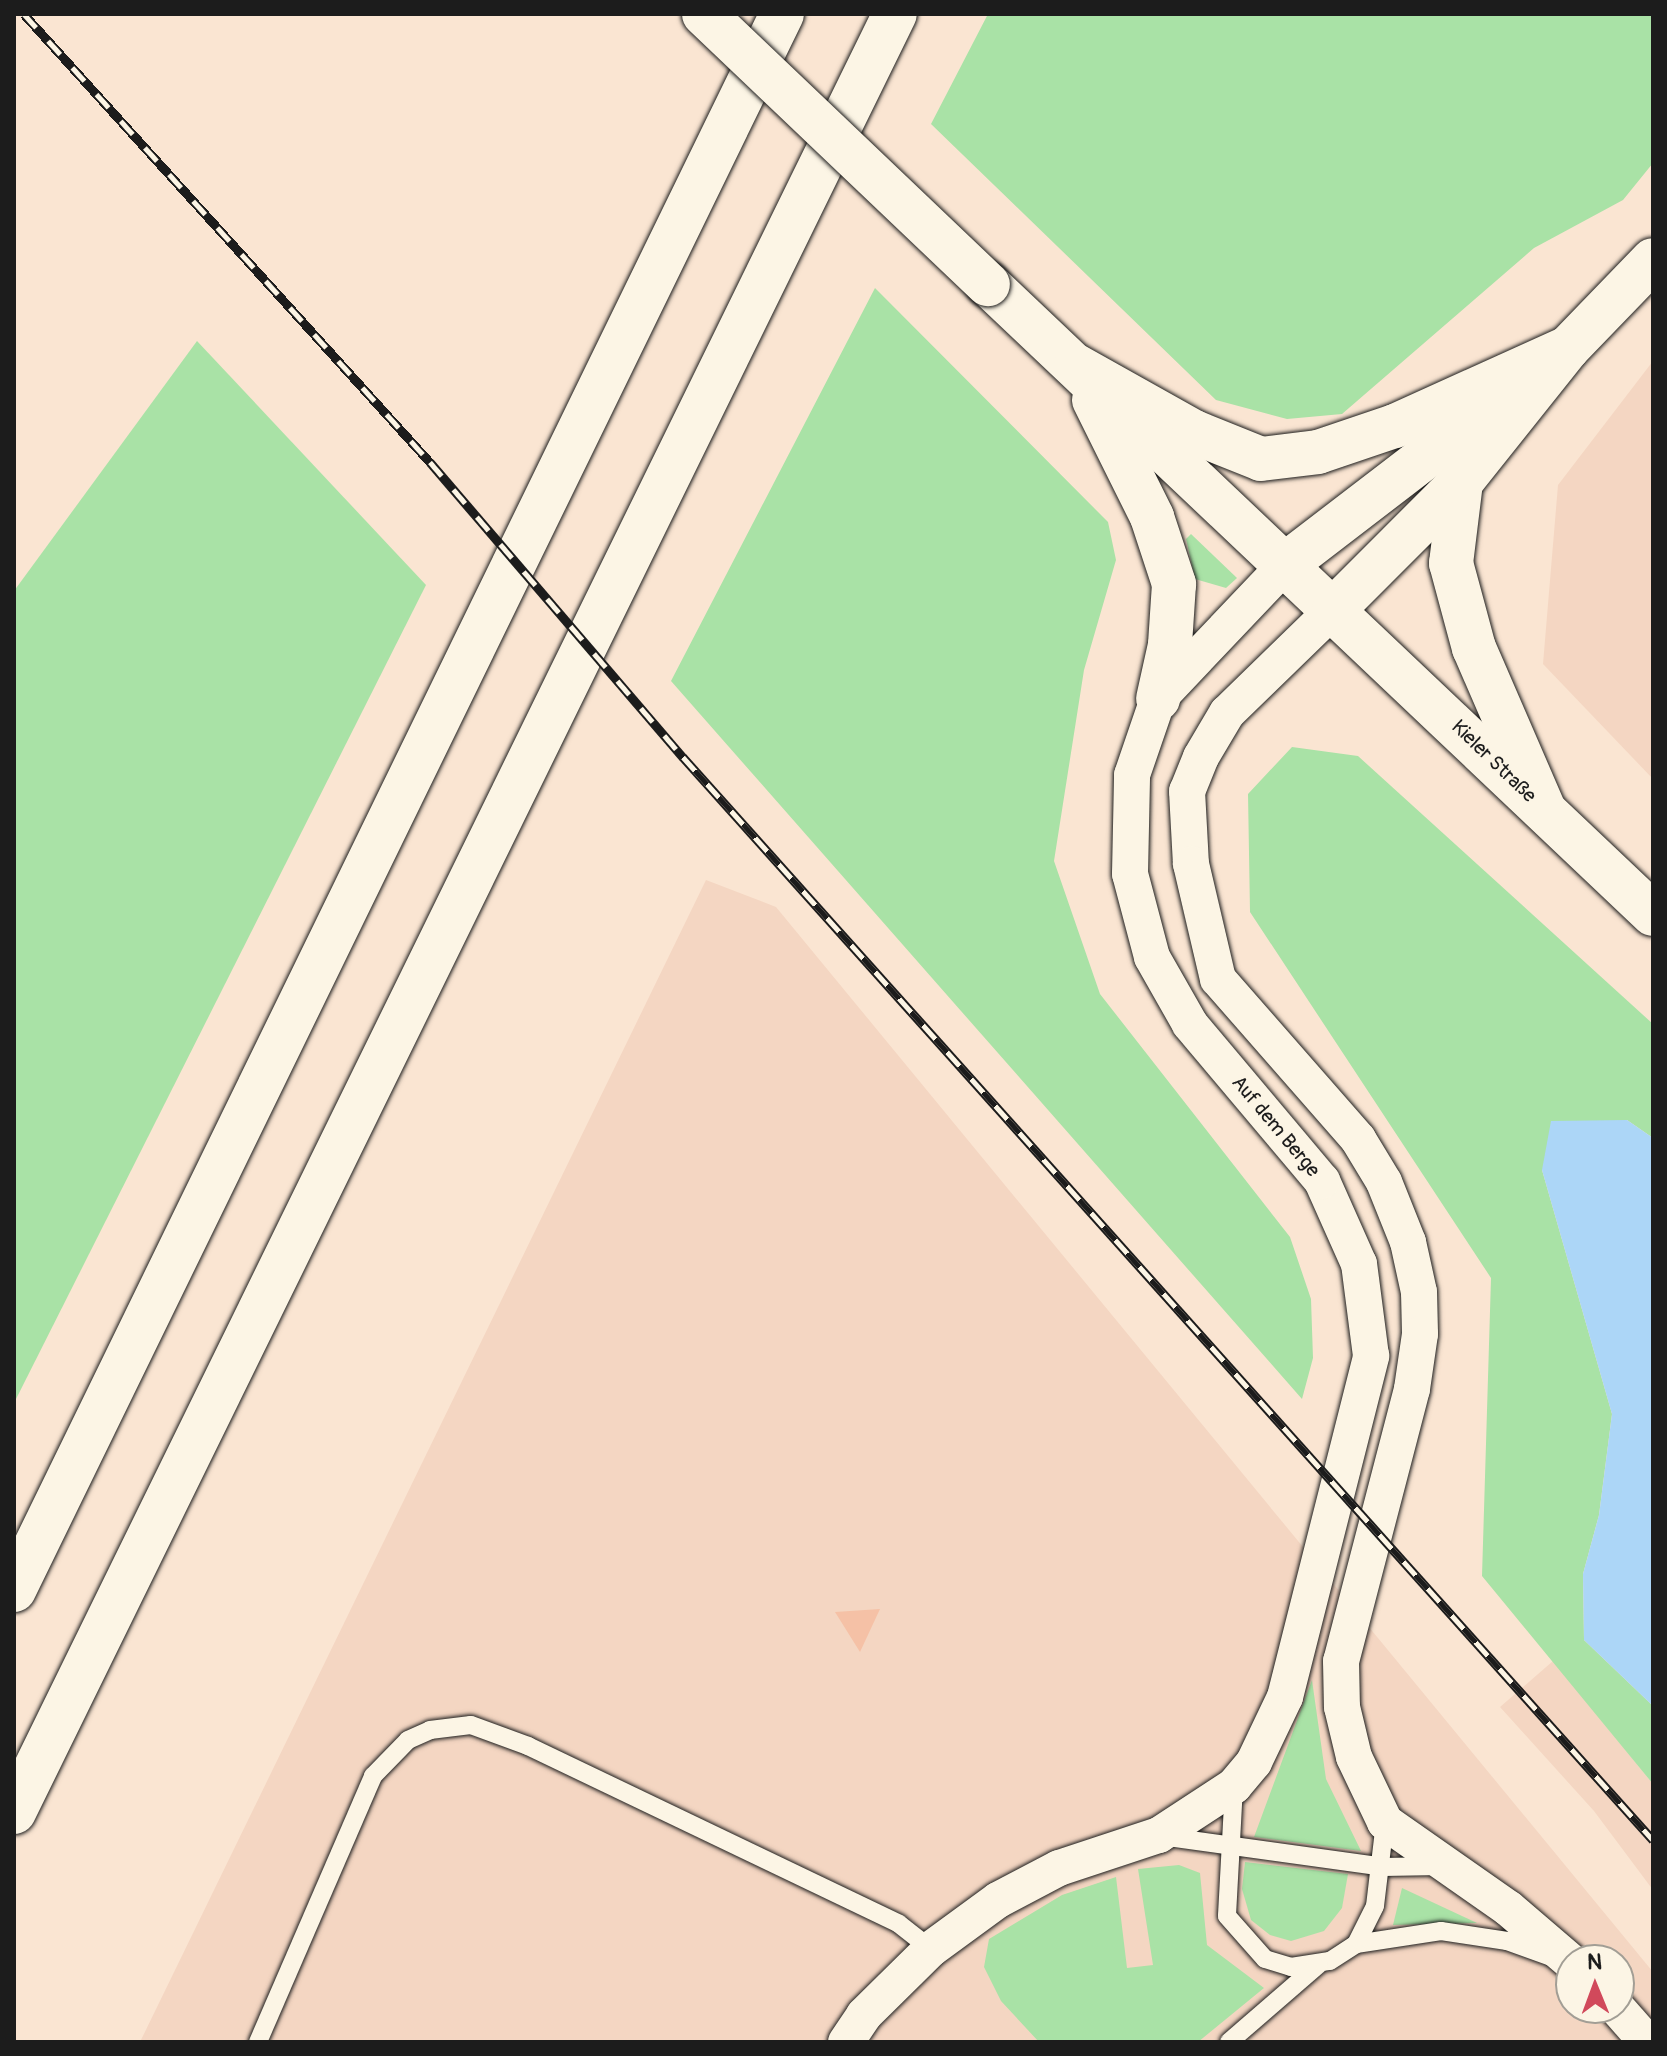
<!DOCTYPE html>
<html>
<head>
<meta charset="utf-8">
<style>
	body { margin:0 }
	#map { position:relative; width:1667px; height:2056px; overflow:hidden; background:#fae5d2; font-family:Pangolin,sans-serif }
	div>[style] { position:absolute }
	.built>* { inset:0; background:#f4d6c2 }
	.green>* { inset:0; background:#a9e2a6 }
	.water>* { inset:0; background:#acd6f7 }
	.building>* { inset:0; background:#f5c1a6 }
	.roads { filter:drop-shadow(0 0 2px #1c1c1c) drop-shadow(0 0 2px #1c1c1c) }
	.lane>* { height:18px; margin:-9px; padding:0 9px; transform-origin:9px; border-radius:9px; background:#fcf5e5 }
	.street>* { height:36px; margin:-18px; padding:0 18px; transform-origin:18px; border-radius:18px; background:#fcf5e5 }
	.secondary>* { height:44px; margin:-22px; padding:0 22px; transform-origin:22px; border-radius:22px; background:#fcf5e5 }
	.highway>* { height:44px; margin:-22px; padding:0 22px; transform-origin:22px; border-radius:22px; background:#fcf5e5 }
	.rail>* { height:9px; margin-top:-4.5px; transform-origin:0; background:repeating-linear-gradient(90deg,#fcf5e5 0 18px,#1c1c1c 0 36px); box-sizing:border-box; border-block:2px solid #1c1c1c }
	.bridges { filter:drop-shadow(0 0 2px #1c1c1c) drop-shadow(0 0 2px #1c1c1c) }
	.secondary-bridge>* { height:44px; margin:-22px; padding:0 22px; transform-origin:22px; border-radius:22px; background:#fcf5e5 }
	span { translate:-50% -50%; white-space:nowrap; text-align:center; line-height:1.15; -webkit-text-stroke:6px #fcf5e5; paint-order:stroke }
	.street-label { font-size:20px; color:#1c1c1c }
	.frame { position:absolute; inset:0; border:16px solid #1c1c1c; pointer-events:none }
	.north { position:absolute; left:1555px; top:1944px; width:80px; height:80px; box-sizing:border-box; background:#fcf5e5; border:2px solid #a29e95; border-radius:50%; rotate:359deg; font-size:22px; font-weight:700; line-height:32px; text-align:center; color:#1c1c1c }
	.north::after { content:''; display:block; margin:auto; width:28px; height:36px; background:#d1495b; clip-path:polygon(50% 0,100% 100%,50% 72%,0 100%) }
</style>
</head>
<body>
<div id="map">
	<div class="built">
		<div style="clip-path:polygon(1653px 361px,1653px 779px,1543px 664px,1558px 485px)"></div>
		<div style="clip-path:polygon(evenodd,706px 880px,776px 907px,1653px 1972px,1653px 2042px,140px 2042px,706px 880px,1571px 1960px,1619px 1960px,1619px 2008px,1571px 2008px,1571px 1960px)"></div>
		<div style="clip-path:polygon(1553px 1661px,1653px 1784px,1653px 1890px,1594px 1811px,1500px 1707px)"></div>
	</div>
	<div class="green">
		<div style="clip-path:polygon(988px 14px,1653px 14px,1653px 163px,1623px 200px,1534px 248px,1342px 414px,1287px 419px,1216px 400px,931px 124px)"></div>
		<div style="clip-path:polygon(875px 288px,1108px 522px,1116px 560px,1084px 670px,1054px 861px,1100px 994px,1290px 1237px,1311px 1299px,1313px 1358px,1302px 1399px,671px 681px)"></div>
		<div style="clip-path:polygon(197px 341px,426px 585px,14px 1403px,14px 591px)"></div>
		<div style="clip-path:polygon(1191px 534px,1237px 578px,1226px 588px,1195px 579px,1186px 539px)"></div>
		<div style="clip-path:polygon(1292px 747px,1358px 756px,1653px 1024px,1653px 1138px,1627px 1120px,1542px 1170px,1612px 1414px,1599px 1515px,1583px 1574px,1584px 1640px,1653px 1706px,1653px 1784px,1482px 1576px,1491px 1278px,1250px 912px,1248px 794px)"></div>
		<div style="clip-path:polygon(1312px 1680px,1326px 1779px,1361px 1851px,1254px 1837px)"></div>
		<div style="clip-path:polygon(1245px 1862px,1348px 1874px,1342px 1908px,1324px 1931px,1291px 1941px,1270px 1935px,1251px 1920px,1242px 1889px)"></div>
		<div style="clip-path:polygon(1179px 1865px,1200px 1873px,1207px 1945px,1264px 1988px,1198px 2042px,1039px 2042px,1001px 2001px,984px 1967px,989px 1939px,1062px 1895px,1116px 1877px,1127px 1968px,1153px 1965px,1138px 1869px)"></div>
		<div style="clip-path:polygon(1402px 1888px,1477px 1923px,1393px 1925px)"></div>
	</div>
	<div class="water">
		<div style="clip-path:polygon(1627px 1120px,1653px 1138px,1653px 1706px,1584px 1640px,1583px 1574px,1599px 1515px,1612px 1414px,1542px 1170px,1551px 1121px)"></div>
	</div>
	<div class="building">
		<div style="clip-path:polygon(880px 1609px,860px 1652px,835px 1612px)"></div>
	</div>
	<div class="roads">
		<div class="lane">
			<div style="left:1234px;top:1786px;width:130px;rotate:93.1deg"></div>
			<div style="left:1227px;top:1916px;width:57px;rotate:48.5deg"></div>
			<div style="left:1265px;top:1959px;width:27px;rotate:17deg"></div>
			<div style="left:1291px;top:1967px;width:39px;rotate:-9deg"></div>
			<div style="left:1330px;top:1961px;width:31px;rotate:-33deg"></div>
			<div style="left:1356px;top:1944px;width:42px;rotate:-63.4deg"></div>
			<div style="left:1375px;top:1906px;width:85px;rotate:-83.2deg"></div>
			<div style="left:1161px;top:1836px;width:224px;rotate:7.9deg"></div>
			<div style="left:1383px;top:1867px;width:58px;rotate:-1deg"></div>
			<div style="left:1356px;top:1944px;width:86px;rotate:-8.7deg"></div>
			<div style="left:1441px;top:1931px;width:67px;rotate:8.6deg"></div>
			<div style="left:1507px;top:1941px;width:45px;rotate:19.7deg"></div>
			<div style="left:258px;top:2042px;width:290px;rotate:-66.6deg"></div>
			<div style="left:373px;top:1776px;width:50px;rotate:-45.8deg"></div>
			<div style="left:408px;top:1740px;width:24px;rotate:-24deg"></div>
			<div style="left:430px;top:1730px;width:41px;rotate:-7deg"></div>
			<div style="left:471px;top:1725px;width:61px;rotate:20.2deg"></div>
			<div style="left:528px;top:1746px;width:411px;rotate:25.6deg"></div>
			<div style="left:899px;top:1924px;width:41px;rotate:38deg"></div>
			<div style="left:1229px;top:2042px;width:118px;rotate:-40.9deg"></div>
		</div>
		<div class="street">
			<div style="left:1334px;top:609px;width:149px;rotate:135.8deg"></div>
			<div style="left:1227px;top:713px;width:51px;rotate:120.6deg"></div>
			<div style="left:1201px;top:757px;width:37px;rotate:112deg"></div>
			<div style="left:1187px;top:791px;width:73px;rotate:86.9deg"></div>
			<div style="left:1191px;top:864px;width:118px;rotate:76.8deg"></div>
			<div style="left:1218px;top:979px;width:213px;rotate:48.8deg"></div>
			<div style="left:1358px;top:1139px;width:50px;rotate:58.8deg"></div>
			<div style="left:1384px;top:1182px;width:65px;rotate:68.2deg"></div>
			<div style="left:1408px;top:1242px;width:51px;rotate:77.6deg"></div>
			<div style="left:1419px;top:1292px;width:42px;rotate:88.6deg"></div>
			<div style="left:1420px;top:1334px;width:56px;rotate:98.3deg"></div>
			<div style="left:1412px;top:1389px;width:281px;rotate:104.6deg"></div>
			<div style="left:1341px;top:1661px;width:46px;rotate:88.8deg"></div>
			<div style="left:1342px;top:1707px;width:51px;rotate:76.5deg"></div>
			<div style="left:1354px;top:1757px;width:72px;rotate:64.5deg"></div>
			<div style="left:1385px;top:1822px;width:150px;rotate:35deg"></div>
			<div style="left:1508px;top:1908px;width:83px;rotate:40.6deg"></div>
			<div style="left:1617px;top:2008px;width:45px;rotate:48.6deg"></div>
			<div style="left:846px;top:2042px;width:32px;rotate:-56deg"></div>
			<div style="left:864px;top:2015px;width:94px;rotate:-44.6deg"></div>
			<div style="left:931px;top:1949px;width:83px;rotate:-36.2deg"></div>
			<div style="left:998px;top:1900px;width:69px;rotate:-27.7deg"></div>
			<div style="left:1059px;top:1868px;width:105px;rotate:-18.3deg"></div>
			<div style="left:1159px;top:1835px;width:90px;rotate:-33.2deg"></div>
			<div style="left:1234px;top:1786px;width:31px;rotate:-50deg"></div>
			<div style="left:1254px;top:1762px;width:72px;rotate:-64.5deg"></div>
			<div style="left:1285px;top:1697px;width:352px;rotate:-75.8deg"></div>
			<div style="left:1371px;top:1356px;width:93px;rotate:-97.4deg"></div>
			<div style="left:1359px;top:1264px;width:91px;rotate:-114deg"></div>
			<div style="left:1322px;top:1181px;width:205px;rotate:-130.1deg"></div>
			<div style="left:1190px;top:1024px;width:77px;rotate:-119.6deg"></div>
			<div style="left:1152px;top:957px;width:86px;rotate:-104.8deg"></div>
			<div style="left:1130px;top:874px;width:99px;rotate:-88.8deg"></div>
			<div style="left:1132px;top:775px;width:80px;rotate:-71.1deg"></div>
			<div style="left:1158px;top:699px;width:186px;rotate:-46.5deg"></div>
		</div>
		<div class="secondary">
			<div style="left:988px;top:284px;width:916px;rotate:43.45deg"></div>
			<div style="left:1094px;top:400px;width:131px;rotate:63.6deg"></div>
			<div style="left:1152px;top:517px;width:71px;rotate:71.8deg"></div>
			<div style="left:1174px;top:584px;width:61px;rotate:93.8deg"></div>
			<div style="left:1170px;top:645px;width:55px;rotate:102.5deg"></div>
		</div>
		<div class="highway">
			<div style="left:1076px;top:366px;width:135px;rotate:29.2deg"></div>
			<div style="left:1194px;top:432px;width:72px;rotate:21.9deg"></div>
			<div style="left:1261px;top:459px;width:57px;rotate:-7deg"></div>
			<div style="left:1318px;top:452px;width:81px;rotate:-18.7deg"></div>
			<div style="left:1395px;top:426px;width:190px;rotate:-24.3deg"></div>
			<div style="left:1461px;top:482px;width:82px;rotate:97deg"></div>
			<div style="left:1451px;top:563px;width:88px;rotate:74.9deg"></div>
			<div style="left:1474px;top:648px;width:176px;rotate:66.6deg"></div>
			<div style="left:1286px;top:564px;width:272px;rotate:-37.5deg"></div>
			<div style="left:1334px;top:609px;width:180px;rotate:-45deg"></div>
			<div style="left:1461px;top:482px;width:171px;rotate:-51.4deg"></div>
			<div style="left:1568px;top:348px;width:122px;rotate:-46deg"></div>
			<div style="left:14px;top:1590px;width:1753px;rotate:-64.02deg"></div>
			<div style="left:14px;top:1812px;width:2002px;rotate:-63.9deg"></div>
		</div>
	</div>
	<div class="rail">
		<div style="left:24px;top:14px;width:605px;rotate:47.82deg"></div>
		<div style="left:430px;top:462px;width:389px;rotate:49.4deg"></div>
		<div style="left:683px;top:757px;width:1454px;rotate:48.15deg"></div>
	</div>
	<div class="bridges">
		<div class="secondary-bridge">
			<div style="left:704px;top:14px;width:392px;rotate:43.6deg"></div>
		</div>
	</div>
	<div class="street-label">
		<span style="left:1494px;top:761px;rotate:44deg">Kieler Straße</span>
		<span style="left:1276px;top:1126px;rotate:50deg">Auf dem Berge</span>
	</div>
	<div class="frame"></div>
	<div class="north">N</div>
</div>
</body>
</html>
